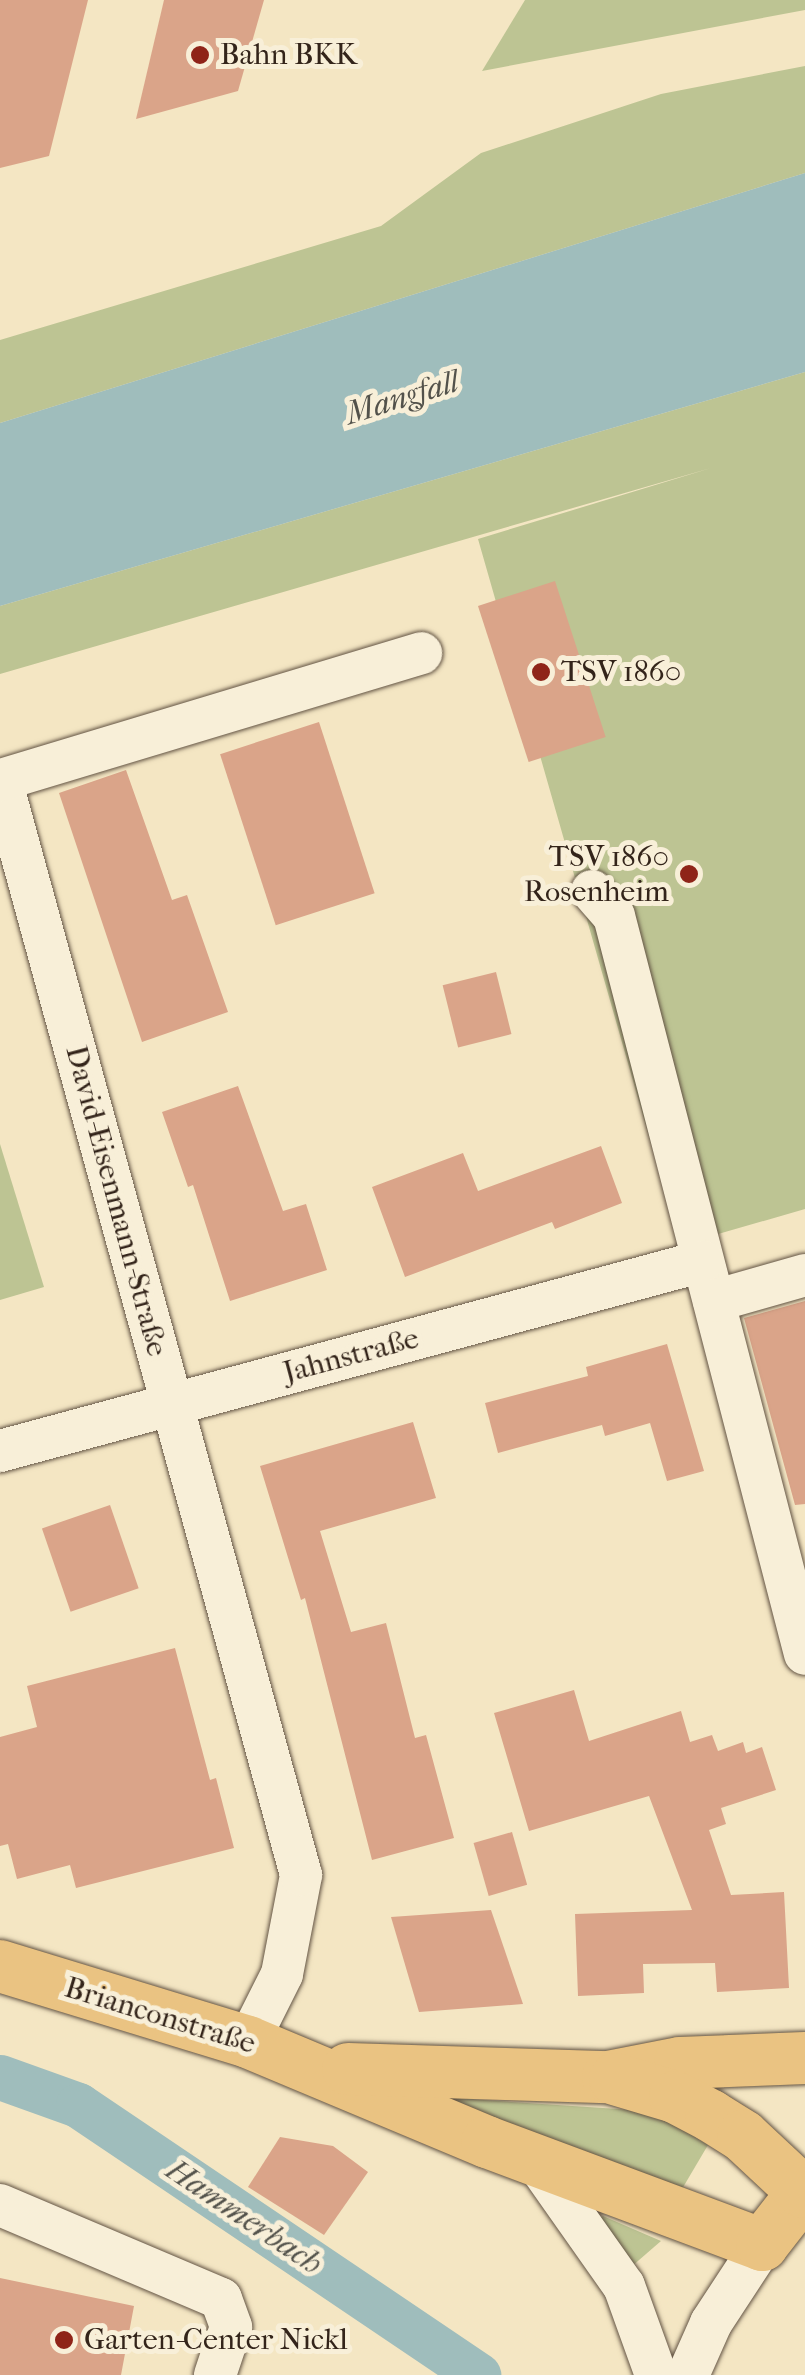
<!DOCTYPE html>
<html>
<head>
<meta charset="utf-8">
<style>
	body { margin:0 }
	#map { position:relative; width:805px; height:2375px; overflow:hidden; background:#f4e6c3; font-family:"IM FELL French Canon",serif }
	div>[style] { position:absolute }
	.green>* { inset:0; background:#bdc493 }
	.water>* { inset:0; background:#9fbdbc }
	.canal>* { height:45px; margin:-22.5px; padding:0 22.5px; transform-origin:22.5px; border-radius:22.5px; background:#9fbdbc }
	.building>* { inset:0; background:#daa489; transform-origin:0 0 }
	.roads { filter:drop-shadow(0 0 2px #635444) drop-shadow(0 0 2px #635444) }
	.minor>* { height:42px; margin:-21px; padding:0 21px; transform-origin:21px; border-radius:21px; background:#f8efd8 }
	.major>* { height:52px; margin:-26px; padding:0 26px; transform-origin:26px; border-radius:26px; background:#eac382 }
	.dots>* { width:28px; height:28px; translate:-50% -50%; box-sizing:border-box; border:5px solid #f8efd8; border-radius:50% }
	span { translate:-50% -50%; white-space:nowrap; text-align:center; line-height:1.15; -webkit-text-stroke:10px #f8efd8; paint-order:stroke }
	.poi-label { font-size:30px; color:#33241a }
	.left { translate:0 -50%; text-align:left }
	.right { translate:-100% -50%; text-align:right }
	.street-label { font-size:30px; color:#33241a }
	.water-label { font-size:32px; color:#53524b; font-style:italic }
</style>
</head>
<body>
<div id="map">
	<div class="green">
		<div style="clip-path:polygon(525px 0,805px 0,805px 10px,482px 71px)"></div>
		<div style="clip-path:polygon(805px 66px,805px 173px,0 423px,0 340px,381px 226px,481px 153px,661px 94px)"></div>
		<div style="clip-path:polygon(805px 372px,805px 1209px,680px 1245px,478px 539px,711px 468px,0 674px,0 606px)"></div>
		<div style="clip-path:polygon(0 1144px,44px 1287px,0 1300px)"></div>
		<div style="clip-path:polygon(453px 2098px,633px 2110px,668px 2121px,708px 2145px,682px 2189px,450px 2107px)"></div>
		<div style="clip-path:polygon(603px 2216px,661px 2241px,631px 2267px,596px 2221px)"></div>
	</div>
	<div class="water">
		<div style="clip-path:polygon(805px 173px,805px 372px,0 606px,0 423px)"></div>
	</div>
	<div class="canal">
		<div style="left:0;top:2077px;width:83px;rotate:19.7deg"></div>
		<div style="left:78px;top:2105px;width:483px;rotate:34deg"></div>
	</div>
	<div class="building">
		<div style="clip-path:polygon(0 0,88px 0,49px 156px,0 168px)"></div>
		<div style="clip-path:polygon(164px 0,264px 0,238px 91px,136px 119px)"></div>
		<div style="left:555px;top:581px;width:164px;height:81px;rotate:72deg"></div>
		<div style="left:319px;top:722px;width:180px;height:104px;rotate:72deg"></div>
		<div style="clip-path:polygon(126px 770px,172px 900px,187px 895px,228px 1012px,142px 1042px,59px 793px)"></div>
		<div style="left:496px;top:972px;width:64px;height:55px;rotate:76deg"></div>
		<div style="clip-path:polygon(238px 1086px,283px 1211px,306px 1204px,327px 1270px,230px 1301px,193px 1185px,188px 1187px,162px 1112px)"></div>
		<div style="clip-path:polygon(601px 1146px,622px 1203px,555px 1229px,552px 1222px,405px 1277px,372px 1187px,463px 1153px,478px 1191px)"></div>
		<div style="clip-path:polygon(805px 1301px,805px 1504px,795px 1505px,744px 1318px)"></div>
		<div style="clip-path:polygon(667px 1344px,704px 1471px,667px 1481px,650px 1423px,605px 1436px,602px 1425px,498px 1453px,485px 1403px,588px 1376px,586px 1367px)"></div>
		<div style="clip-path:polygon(413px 1422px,436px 1498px,320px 1531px,351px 1632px,386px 1623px,415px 1738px,426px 1735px,454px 1838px,372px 1860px,305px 1598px,301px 1600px,260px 1466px)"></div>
		<div style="left:110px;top:1505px;width:88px;height:72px;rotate:71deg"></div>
		<div style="clip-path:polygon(175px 1648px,210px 1780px,216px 1778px,234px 1848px,76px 1888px,70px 1865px,17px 1879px,8px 1844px,0 1846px,0 1737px,37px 1727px,27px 1686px)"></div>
		<div style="clip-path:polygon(574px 1690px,589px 1741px,681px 1711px,690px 1742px,712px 1735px,718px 1751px,743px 1742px,746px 1753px,762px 1747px,776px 1790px,721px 1808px,726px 1824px,709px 1830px,731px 1895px,784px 1892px,789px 1988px,717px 1992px,715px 1963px,643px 1964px,644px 1993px,578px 1996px,575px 1914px,692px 1910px,649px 1796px,529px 1831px,494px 1713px)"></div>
		<div style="left:512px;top:1832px;width:55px;height:40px;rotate:74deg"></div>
		<div style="clip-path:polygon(491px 1910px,523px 2004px,419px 2012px,391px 1917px)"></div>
		<div style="clip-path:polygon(280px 2137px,333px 2146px,368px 2172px,324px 2235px,248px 2187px)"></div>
		<div style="clip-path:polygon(0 2278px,134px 2306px,121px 2375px,0 2375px)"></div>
	</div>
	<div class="roads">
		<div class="minor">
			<div style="left:592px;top:891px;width:33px;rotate:49deg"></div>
			<div style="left:614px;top:916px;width:762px;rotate:75.49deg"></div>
			<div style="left:714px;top:1301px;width:95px;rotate:-15.9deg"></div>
			<div style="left:0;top:1451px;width:728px;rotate:-15.12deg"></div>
			<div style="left:248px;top:2042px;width:76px;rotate:-63.4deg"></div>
			<div style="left:282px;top:1974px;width:101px;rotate:-79.1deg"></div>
			<div style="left:301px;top:1875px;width:1135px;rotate:-105.32deg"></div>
			<div style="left:1px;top:780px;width:439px;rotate:-16.8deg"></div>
			<div style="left:535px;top:2160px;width:154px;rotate:54.8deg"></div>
			<div style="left:624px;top:2286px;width:95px;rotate:70.2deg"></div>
			<div style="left:0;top:2205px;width:240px;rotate:23deg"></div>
			<div style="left:221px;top:2299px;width:30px;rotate:70deg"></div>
			<div style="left:231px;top:2327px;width:51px;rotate:108.4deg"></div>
			<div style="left:688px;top:2375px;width:57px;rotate:-66.1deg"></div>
			<div style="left:711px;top:2323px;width:93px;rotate:-56.8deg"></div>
		</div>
		<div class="major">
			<div style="left:0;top:1966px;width:259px;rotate:17deg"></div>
			<div style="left:248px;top:2042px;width:259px;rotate:22.7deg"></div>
			<div style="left:487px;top:2142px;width:294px;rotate:20.5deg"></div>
			<div style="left:762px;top:2245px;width:70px;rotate:-52deg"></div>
			<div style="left:348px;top:2069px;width:260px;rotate:1.8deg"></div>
			<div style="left:608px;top:2077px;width:73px;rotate:-11deg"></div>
			<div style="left:680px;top:2063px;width:125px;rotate:-2.3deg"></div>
			<div style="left:615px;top:2079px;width:63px;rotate:16.7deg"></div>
			<div style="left:675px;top:2097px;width:41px;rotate:27.8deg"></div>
			<div style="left:711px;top:2116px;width:38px;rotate:32deg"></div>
			<div style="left:743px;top:2136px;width:82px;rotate:43deg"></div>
		</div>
	</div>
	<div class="dots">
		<div style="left:200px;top:55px;background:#8f2418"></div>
		<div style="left:541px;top:672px;background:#8f2418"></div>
		<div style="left:689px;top:874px;background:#8f2418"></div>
		<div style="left:64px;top:2340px;background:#8f2418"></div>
	</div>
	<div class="poi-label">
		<span class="left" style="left:220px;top:55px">Bahn BKK</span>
		<span class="left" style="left:561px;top:672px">TSV 1860</span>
		<span class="right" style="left:669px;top:874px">TSV 1860<br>Rosenheim</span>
		<span class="left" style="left:84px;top:2340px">Garten-Center Nickl</span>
	</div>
	<div class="street-label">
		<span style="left:116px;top:1201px;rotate:75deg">David-Eisenmann-Straße</span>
		<span style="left:351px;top:1356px;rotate:-15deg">Jahnstraße</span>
		<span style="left:160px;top:2016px;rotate:17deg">Brianconstraße</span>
	</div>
	<div class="water-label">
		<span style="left:402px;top:398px;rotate:-17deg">Mangfall</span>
		<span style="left:244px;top:2217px;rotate:34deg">Hammerbach</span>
	</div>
</div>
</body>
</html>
